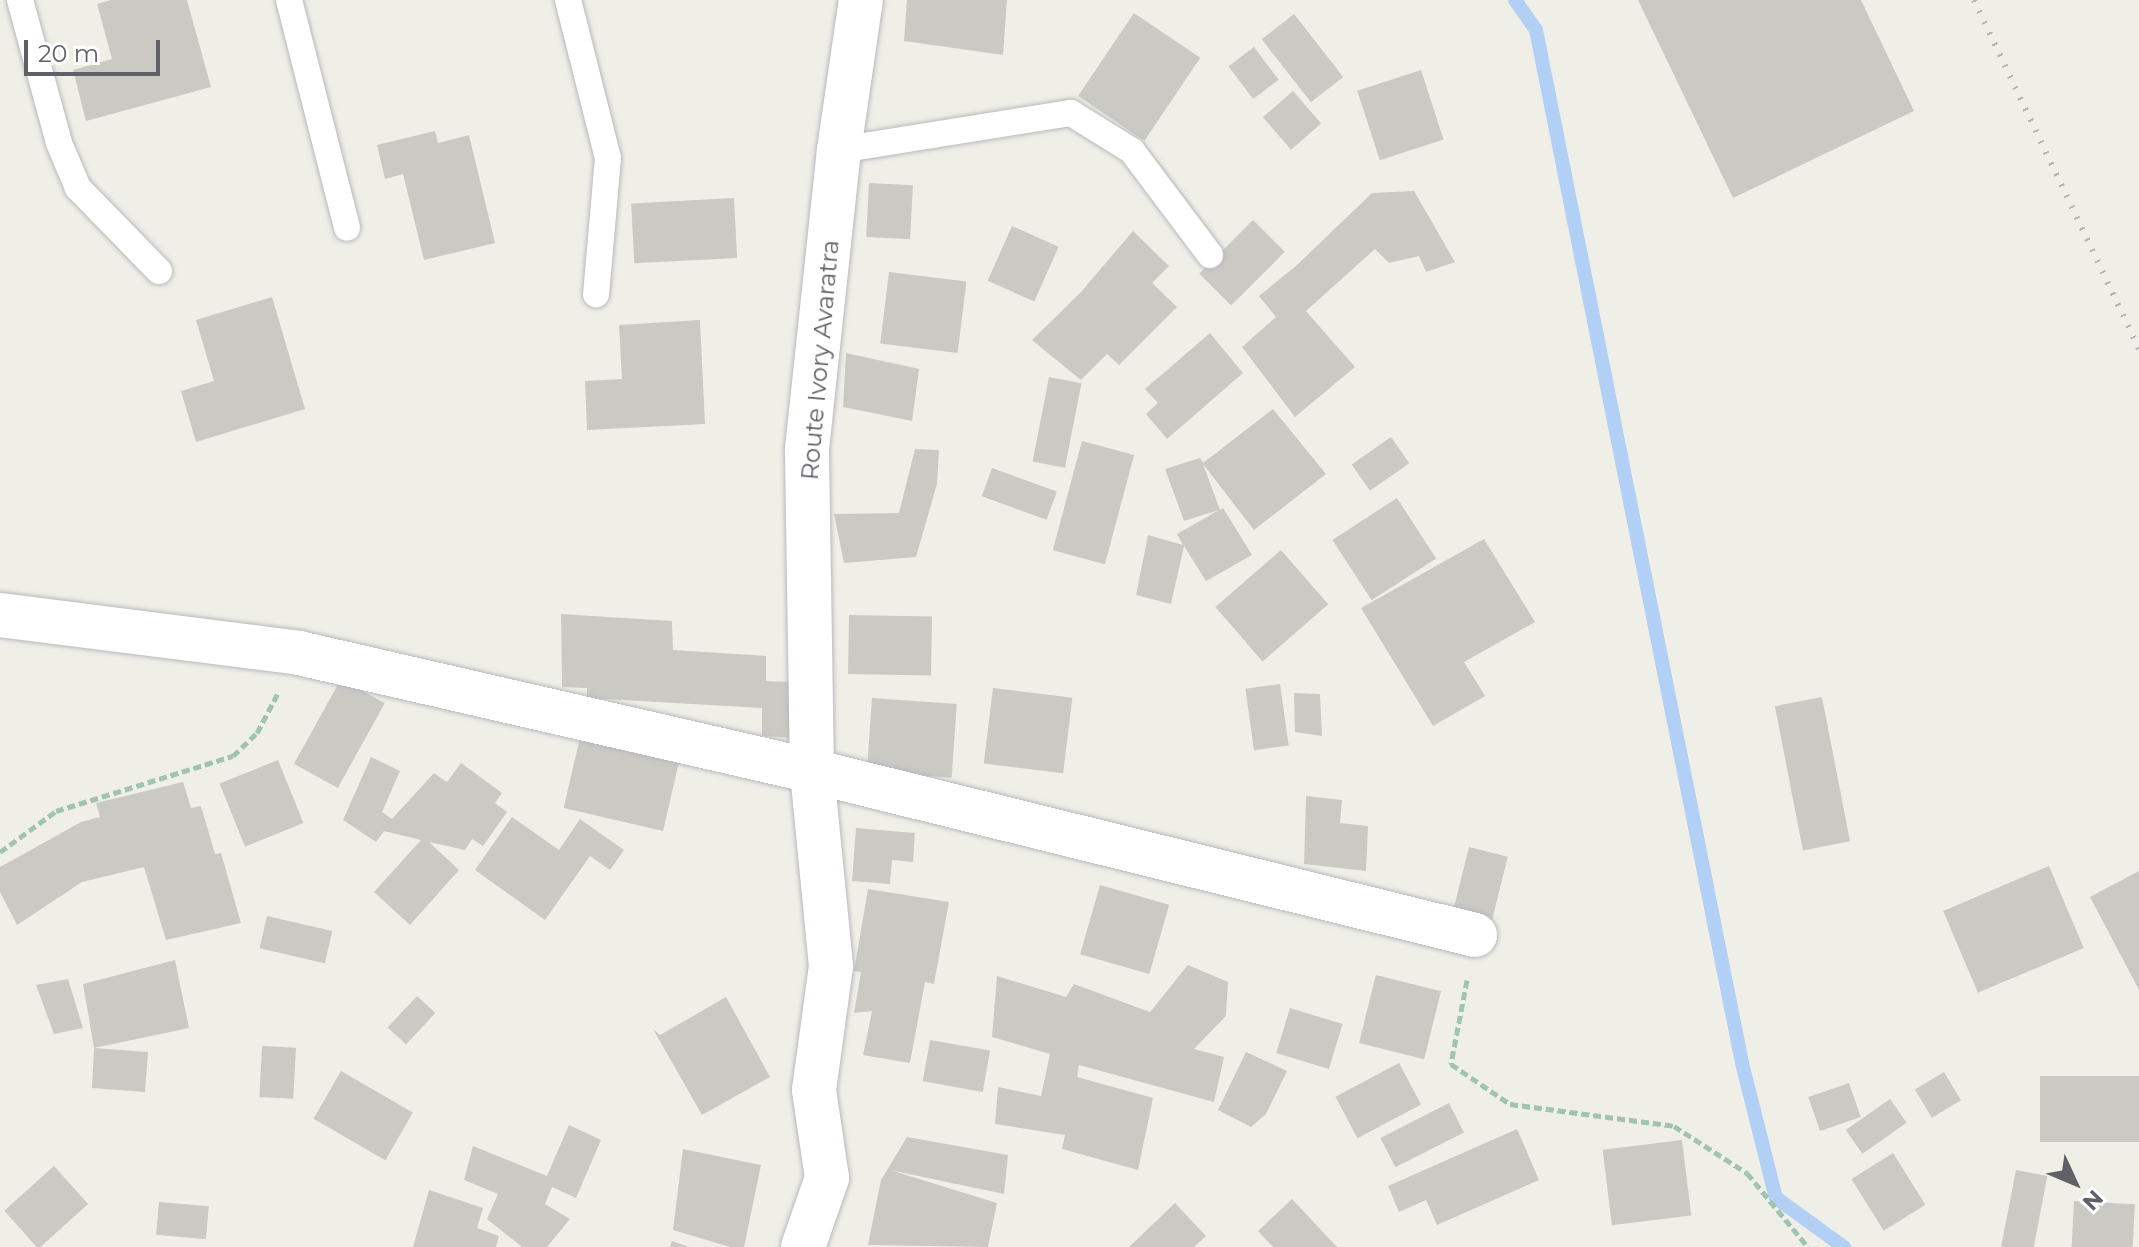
<!DOCTYPE html>
<html>
<head>
<meta charset="utf-8">
<style>
	body { margin:0 }
	#map { position:relative; width:2139px; height:1247px; overflow:hidden; background:#efefe8; font-family:Montserrat,sans-serif }
	div>[style] { position:absolute }
	.stream>* { height:14px; margin:-7px; padding:0 7px; transform-origin:7px; border-radius:7px; background:#b2cff5 }
	.building>* { inset:0; background:#cbc9c4; transform-origin:0 0 }
	.path>* { height:5px; margin-top:-2.5px; transform-origin:0; background:repeating-linear-gradient(90deg,#a1c4b0 0 8px,transparent 0 12px) }
	.roads { filter:drop-shadow(0 0 2px #b8b9bc) drop-shadow(0 0 2px #b8b9bc) }
	.service>* { height:26px; margin:-13px; padding:0 13px; transform-origin:13px; border-radius:13px; background:#fff }
	.minor>* { height:44px; margin:-22px; padding:0 22px; transform-origin:22px; border-radius:22px; background:#fff }
	.rail>* { height:6px; margin-top:-3px; transform-origin:0; background:repeating-linear-gradient(90deg,#b5b5b6 0 2px,transparent 0 12px) }
	span { translate:-50% -50%; white-space:nowrap; text-align:center; line-height:1.15; -webkit-text-stroke:6px #fff; paint-order:stroke }
	.street-label { font-size:24px; color:#5f6166 }
	.north { position:absolute; left:2035px; top:1143px; width:80px; height:80px; -webkit-text-stroke:6px #fff; paint-order:stroke; rotate:134deg; font-size:22px; font-weight:700; line-height:32px; text-align:center; color:#5f6166 }
	.north::after { content:''; display:block; margin:auto; width:28px; height:36px; background:#5f6166; clip-path:polygon(50% 0,100% 100%,50% 72%,0 100%) }
	.scale { position:absolute; left:24px; top:40px; width:136px; height:36px; box-sizing:border-box; border:4px solid #5f6166; border-top:0; padding-left:10px; font-size:24px; line-height:28px; white-space:nowrap; color:#5f6166; -webkit-text-stroke:6px #fff; paint-order:stroke }
</style>
</head>
<body>
<div id="map">
	<div class="stream">
		<div style="left:1515px;top:0;width:37px;rotate:55deg"></div>
		<div style="left:1536px;top:30px;width:1053px;rotate:78.72deg"></div>
		<div style="left:1742px;top:1063px;width:139px;rotate:75.9deg"></div>
		<div style="left:1776px;top:1198px;width:84px;rotate:35.8deg"></div>
	</div>
	<div class="building">
		<div style="clip-path:polygon(111px 0,187px 0,211px 87px,86px 121px,73px 70px,112px 59px,97px 4px)"></div>
		<div style="clip-path:polygon(907px 0,1007px 0,1003px 55px,904px 41px)"></div>
		<div style="clip-path:polygon(1638px 0,1861px 0,1914px 111px,1733px 198px)"></div>
		<div style="left:1134px;top:13px;width:80px;height:100px;rotate:34deg"></div>
		<div style="left:1294px;top:14px;width:80px;height:41px;rotate:52deg"></div>
		<div style="left:1254px;top:47px;width:41px;height:32px;rotate:53deg"></div>
		<div style="left:1421px;top:70px;width:73px;height:67px;rotate:72deg"></div>
		<div style="left:1293px;top:91px;width:43px;height:40px;rotate:49deg"></div>
		<div style="clip-path:polygon(435px 131px,438px 143px,469px 135px,495px 243px,424px 260px,403px 174px,385px 179px,377px 145px)"></div>
		<div style="left:869px;top:183px;width:44px;height:54px;rotate:3deg"></div>
		<div style="clip-path:polygon(1414px 191px,1455px 262px,1426px 272px,1419px 256px,1389px 263px,1375px 249px,1306px 311px,1355px 367px,1295px 417px,1242px 347px,1276px 317px,1259px 296px,1296px 266px,1372px 193px)"></div>
		<div style="left:734px;top:198px;width:60px;height:103px;rotate:87deg"></div>
		<div style="left:1253px;top:220px;width:45px;height:76px;rotate:45deg"></div>
		<div style="left:1012px;top:226px;width:51px;height:60px;rotate:24deg"></div>
		<div style="clip-path:polygon(1133px 231px,1169px 266px,1152px 283px,1177px 307px,1119px 365px,1107px 354px,1081px 380px,1032px 340px,1081px 292px)"></div>
		<div style="left:889px;top:272px;width:78px;height:72px;rotate:7deg"></div>
		<div style="clip-path:polygon(272px 297px,305px 409px,196px 442px,181px 391px,214px 381px,196px 320px)"></div>
		<div style="clip-path:polygon(700px 320px,705px 424px,587px 430px,585px 381px,622px 379px,619px 325px)"></div>
		<div style="clip-path:polygon(1210px 333px,1243px 373px,1167px 439px,1146px 414px,1158px 403px,1145px 389px)"></div>
		<div style="clip-path:polygon(846px 353px,919px 369px,912px 421px,843px 407px)"></div>
		<div style="left:1049px;top:377px;width:33px;height:86px;rotate:11deg"></div>
		<div style="clip-path:polygon(1273px 409px,1326px 474px,1254px 530px,1203px 464px,1220px 510px,1223px 508px,1252px 555px,1206px 581px,1184px 546px,1171px 604px,1136px 595px,1148px 535px,1183px 545px,1177px 534px,1219px 510px,1184px 521px,1165px 469px,1200px 458px,1203px 463px)"></div>
		<div style="left:1391px;top:437px;width:32px;height:48px;rotate:55deg"></div>
		<div style="left:1082px;top:441px;width:54px;height:113px;rotate:15deg"></div>
		<div style="clip-path:polygon(915px 449px,939px 450px,937px 484px,916px 557px,844px 563px,834px 514px,899px 513px)"></div>
		<div style="left:992px;top:468px;width:69px;height:30px;rotate:20deg"></div>
		<div style="left:1397px;top:498px;width:72px;height:77px;rotate:57deg"></div>
		<div style="clip-path:polygon(1484px 539px,1535px 622px,1464px 662px,1485px 696px,1433px 726px,1361px 608px)"></div>
		<div style="left:1281px;top:550px;width:72px;height:87px;rotate:49deg"></div>
		<div style="clip-path:polygon(561px 614px,672px 621px,673px 650px,766px 656px,766px 681px,794px 682px,794px 738px,762px 736px,762px 708px,587px 698px,587px 688px,562px 687px)"></div>
		<div style="left:849px;top:615px;width:83px;height:59px;rotate:1deg"></div>
		<div style="left:341px;top:679px;width:50px;height:97px;rotate:29deg"></div>
		<div style="left:1280px;top:684px;width:62px;height:35px;rotate:82deg"></div>
		<div style="left:993px;top:688px;width:80px;height:76px;rotate:7deg"></div>
		<div style="clip-path:polygon(1294px 693px,1320px 694px,1322px 736px,1295px 732px)"></div>
		<div style="left:1822px;top:697px;width:147px;height:48px;rotate:79deg"></div>
		<div style="left:872px;top:698px;width:85px;height:74px;rotate:4deg"></div>
		<div style="left:581px;top:733px;width:102px;height:77px;rotate:13deg"></div>
		<div style="clip-path:polygon(371px 757px,400px 771px,382px 812px,392px 819px,434px 773px,447px 782px,461px 763px,502px 793px,495px 803px,507px 812px,483px 846px,472px 839px,465px 850px,429px 842px,459px 870px,410px 925px,374px 892px,421px 840px,384px 831px,376px 842px,343px 820px)"></div>
		<div style="left:278px;top:760px;width:68px;height:63px;rotate:68deg"></div>
		<div style="clip-path:polygon(183px 782px,191px 808px,201px 806px,215px 854px,221px 853px,241px 923px,166px 940px,144px 867px,82px 882px,17px 925px,0 892px,0 867px,81px 822px,100px 817px,96px 803px)"></div>
		<div style="clip-path:polygon(1306px 796px,1342px 800px,1340px 823px,1368px 826px,1366px 871px,1304px 864px)"></div>
		<div style="clip-path:polygon(512px 817px,559px 850px,580px 819px,624px 850px,610px 870px,590px 856px,545px 920px,475px 870px)"></div>
		<div style="clip-path:polygon(856px 828px,915px 833px,913px 862px,892px 860px,890px 884px,852px 881px)"></div>
		<div style="left:1469px;top:847px;width:40px;height:68px;rotate:14deg"></div>
		<div style="left:2049px;top:866px;width:89px;height:115px;rotate:67deg"></div>
		<div style="clip-path:polygon(2139px 871px,2139px 990px,2090px 897px)"></div>
		<div style="left:1100px;top:885px;width:72px;height:72px;rotate:16deg"></div>
		<div style="clip-path:polygon(868px 889px,949px 902px,934px 984px,925px 982px,910px 1063px,863px 1055px,872px 1011px,854px 1013px,861px 972px,854px 971px)"></div>
		<div style="left:267px;top:916px;width:67px;height:33px;rotate:13deg"></div>
		<div style="clip-path:polygon(175px 960px,189px 1028px,94px 1048px,148px 1052px,145px 1092px,92px 1088px,94px 1048px,83px 984px)"></div>
		<div style="clip-path:polygon(1188px 965px,1228px 982px,1226px 1016px,1194px 1049px,1224px 1057px,1214px 1102px,1079px 1065px,1077px 1077px,1153px 1098px,1138px 1170px,1062px 1149px,1065px 1135px,995px 1124px,998px 1087px,1041px 1096px,1050px 1054px,992px 1037px,997px 976px,1066px 997px,1074px 984px,1150px 1012px)"></div>
		<div style="left:1376px;top:975px;width:67px;height:70px;rotate:14deg"></div>
		<div style="clip-path:polygon(68px 979px,83px 1028px,54px 1034px,36px 985px)"></div>
		<div style="left:417px;top:996px;width:25px;height:43px;rotate:43deg"></div>
		<div style="clip-path:polygon(726px 997px,770px 1077px,702px 1115px,653px 1029px,660px 1035px)"></div>
		<div style="left:1290px;top:1008px;width:55px;height:47px;rotate:17deg"></div>
		<div style="left:930px;top:1040px;width:61px;height:42px;rotate:10deg"></div>
		<div style="left:262px;top:1046px;width:34px;height:51px;rotate:3deg"></div>
		<div style="clip-path:polygon(1246px 1052px,1287px 1071px,1266px 1114px,1251px 1127px,1218px 1110px)"></div>
		<div style="left:1399px;top:1063px;width:47px;height:72px;rotate:62deg"></div>
		<div style="left:341px;top:1071px;width:83px;height:55px;rotate:30deg"></div>
		<div style="left:1944px;top:1072px;width:33px;height:34px;rotate:59deg"></div>
		<div style="left:2139px;top:1076px;width:66px;height:99px;rotate:90deg"></div>
		<div style="left:1849px;top:1083px;width:36px;height:43px;rotate:71deg"></div>
		<div style="left:1890px;top:1099px;width:29px;height:54px;rotate:55deg"></div>
		<div style="left:1449px;top:1103px;width:33px;height:77px;rotate:63deg"></div>
		<div style="clip-path:polygon(569px 1125px,601px 1140px,576px 1198px,552px 1187px,545px 1204px,570px 1219px,547px 1247px,522px 1247px,487px 1219px,498px 1194px,464px 1180px,473px 1146px,547px 1176px)"></div>
		<div style="clip-path:polygon(1517px 1129px,1539px 1180px,1437px 1225px,1426px 1200px,1399px 1212px,1388px 1186px)"></div>
		<div style="clip-path:polygon(907px 1137px,1008px 1155px,1004px 1194px,890px 1170px,997px 1203px,988px 1247px,868px 1245px,881px 1180px)"></div>
		<div style="left:1682px;top:1140px;width:76px;height:80px;rotate:83deg"></div>
		<div style="clip-path:polygon(683px 1149px,761px 1165px,744px 1247px,730px 1247px,673px 1230px)"></div>
		<div style="left:1893px;top:1153px;width:61px;height:49px;rotate:58deg"></div>
		<div style="left:54px;top:1166px;width:51px;height:67px;rotate:48deg"></div>
		<div style="left:2016px;top:1170px;width:32px;height:78px;rotate:11deg"></div>
		<div style="clip-path:polygon(429px 1190px,483px 1208px,477px 1228px,499px 1236px,496px 1247px,413px 1247px)"></div>
		<div style="clip-path:polygon(1292px 1199px,1337px 1247px,1273px 1247px,1258px 1231px)"></div>
		<div style="left:2074px;top:1201px;width:61px;height:46px;rotate:3deg"></div>
		<div style="left:159px;top:1202px;width:50px;height:33px;rotate:5deg"></div>
		<div style="clip-path:polygon(1175px 1203px,1206px 1236px,1194px 1247px,1129px 1247px)"></div>
		<div style="clip-path:polygon(672px 1241px,689px 1247px,670px 1247px)"></div>
	</div>
	<div class="path">
		<div style="left:0;top:852px;width:69px;rotate:-36.2deg"></div>
		<div style="left:56px;top:811px;width:185px;rotate:-17.3deg"></div>
		<div style="left:233px;top:756px;width:33px;rotate:-44deg"></div>
		<div style="left:257px;top:733px;width:45px;rotate:-62.3deg"></div>
		<div style="left:1467px;top:980px;width:86px;rotate:100.8deg"></div>
		<div style="left:1451px;top:1064px;width:71px;rotate:34.1deg"></div>
		<div style="left:1510px;top:1104px;width:165px;rotate:7.6deg"></div>
		<div style="left:1674px;top:1126px;width:87px;rotate:32.8deg"></div>
		<div style="left:1747px;top:1173px;width:96px;rotate:50.5deg"></div>
	</div>
	<div class="roads">
		<div class="service">
			<div style="left:20px;top:0;width:148px;rotate:74.7deg"></div>
			<div style="left:59px;top:143px;width:49px;rotate:67.1deg"></div>
			<div style="left:78px;top:188px;width:116px;rotate:45.7deg"></div>
			<div style="left:289px;top:0;width:235px;rotate:75.7deg"></div>
			<div style="left:568px;top:0;width:163px;rotate:75.8deg"></div>
			<div style="left:608px;top:158px;width:137px;rotate:95deg"></div>
			<div style="left:839px;top:150px;width:235px;rotate:-9.1deg"></div>
			<div style="left:1071px;top:113px;width:72px;rotate:31.9deg"></div>
			<div style="left:1132px;top:151px;width:130px;rotate:53.1deg"></div>
		</div>
		<div class="minor">
			<div style="left:0;top:615px;width:301px;rotate:7.2deg"></div>
			<div style="left:299px;top:653px;width:526px;rotate:12.95deg"></div>
			<div style="left:812px;top:771px;width:683px;rotate:13.89deg"></div>
			<div style="left:803px;top:1247px;width:73px;rotate:-70.8deg"></div>
			<div style="left:827px;top:1178px;width:89px;rotate:-98.4deg"></div>
			<div style="left:814px;top:1090px;width:125px;rotate:-82.2deg"></div>
			<div style="left:831px;top:966px;width:196px;rotate:-95.6deg"></div>
			<div style="left:812px;top:771px;width:322px;rotate:-90.9deg"></div>
			<div style="left:807px;top:449px;width:301px;rotate:-83.9deg"></div>
			<div style="left:839px;top:150px;width:152px;rotate:-81.7deg"></div>
		</div>
	</div>
	<div class="rail">
		<div style="left:1974px;top:0;width:386px;rotate:64.7deg"></div>
	</div>
	<div class="street-label">
		<span style="left:820px;top:360px;rotate:-85deg">Route Ivory Avaratra</span>
	</div>
	<div class="north">N</div>
	<div class="scale">20 m</div>
</div>
</body>
</html>
